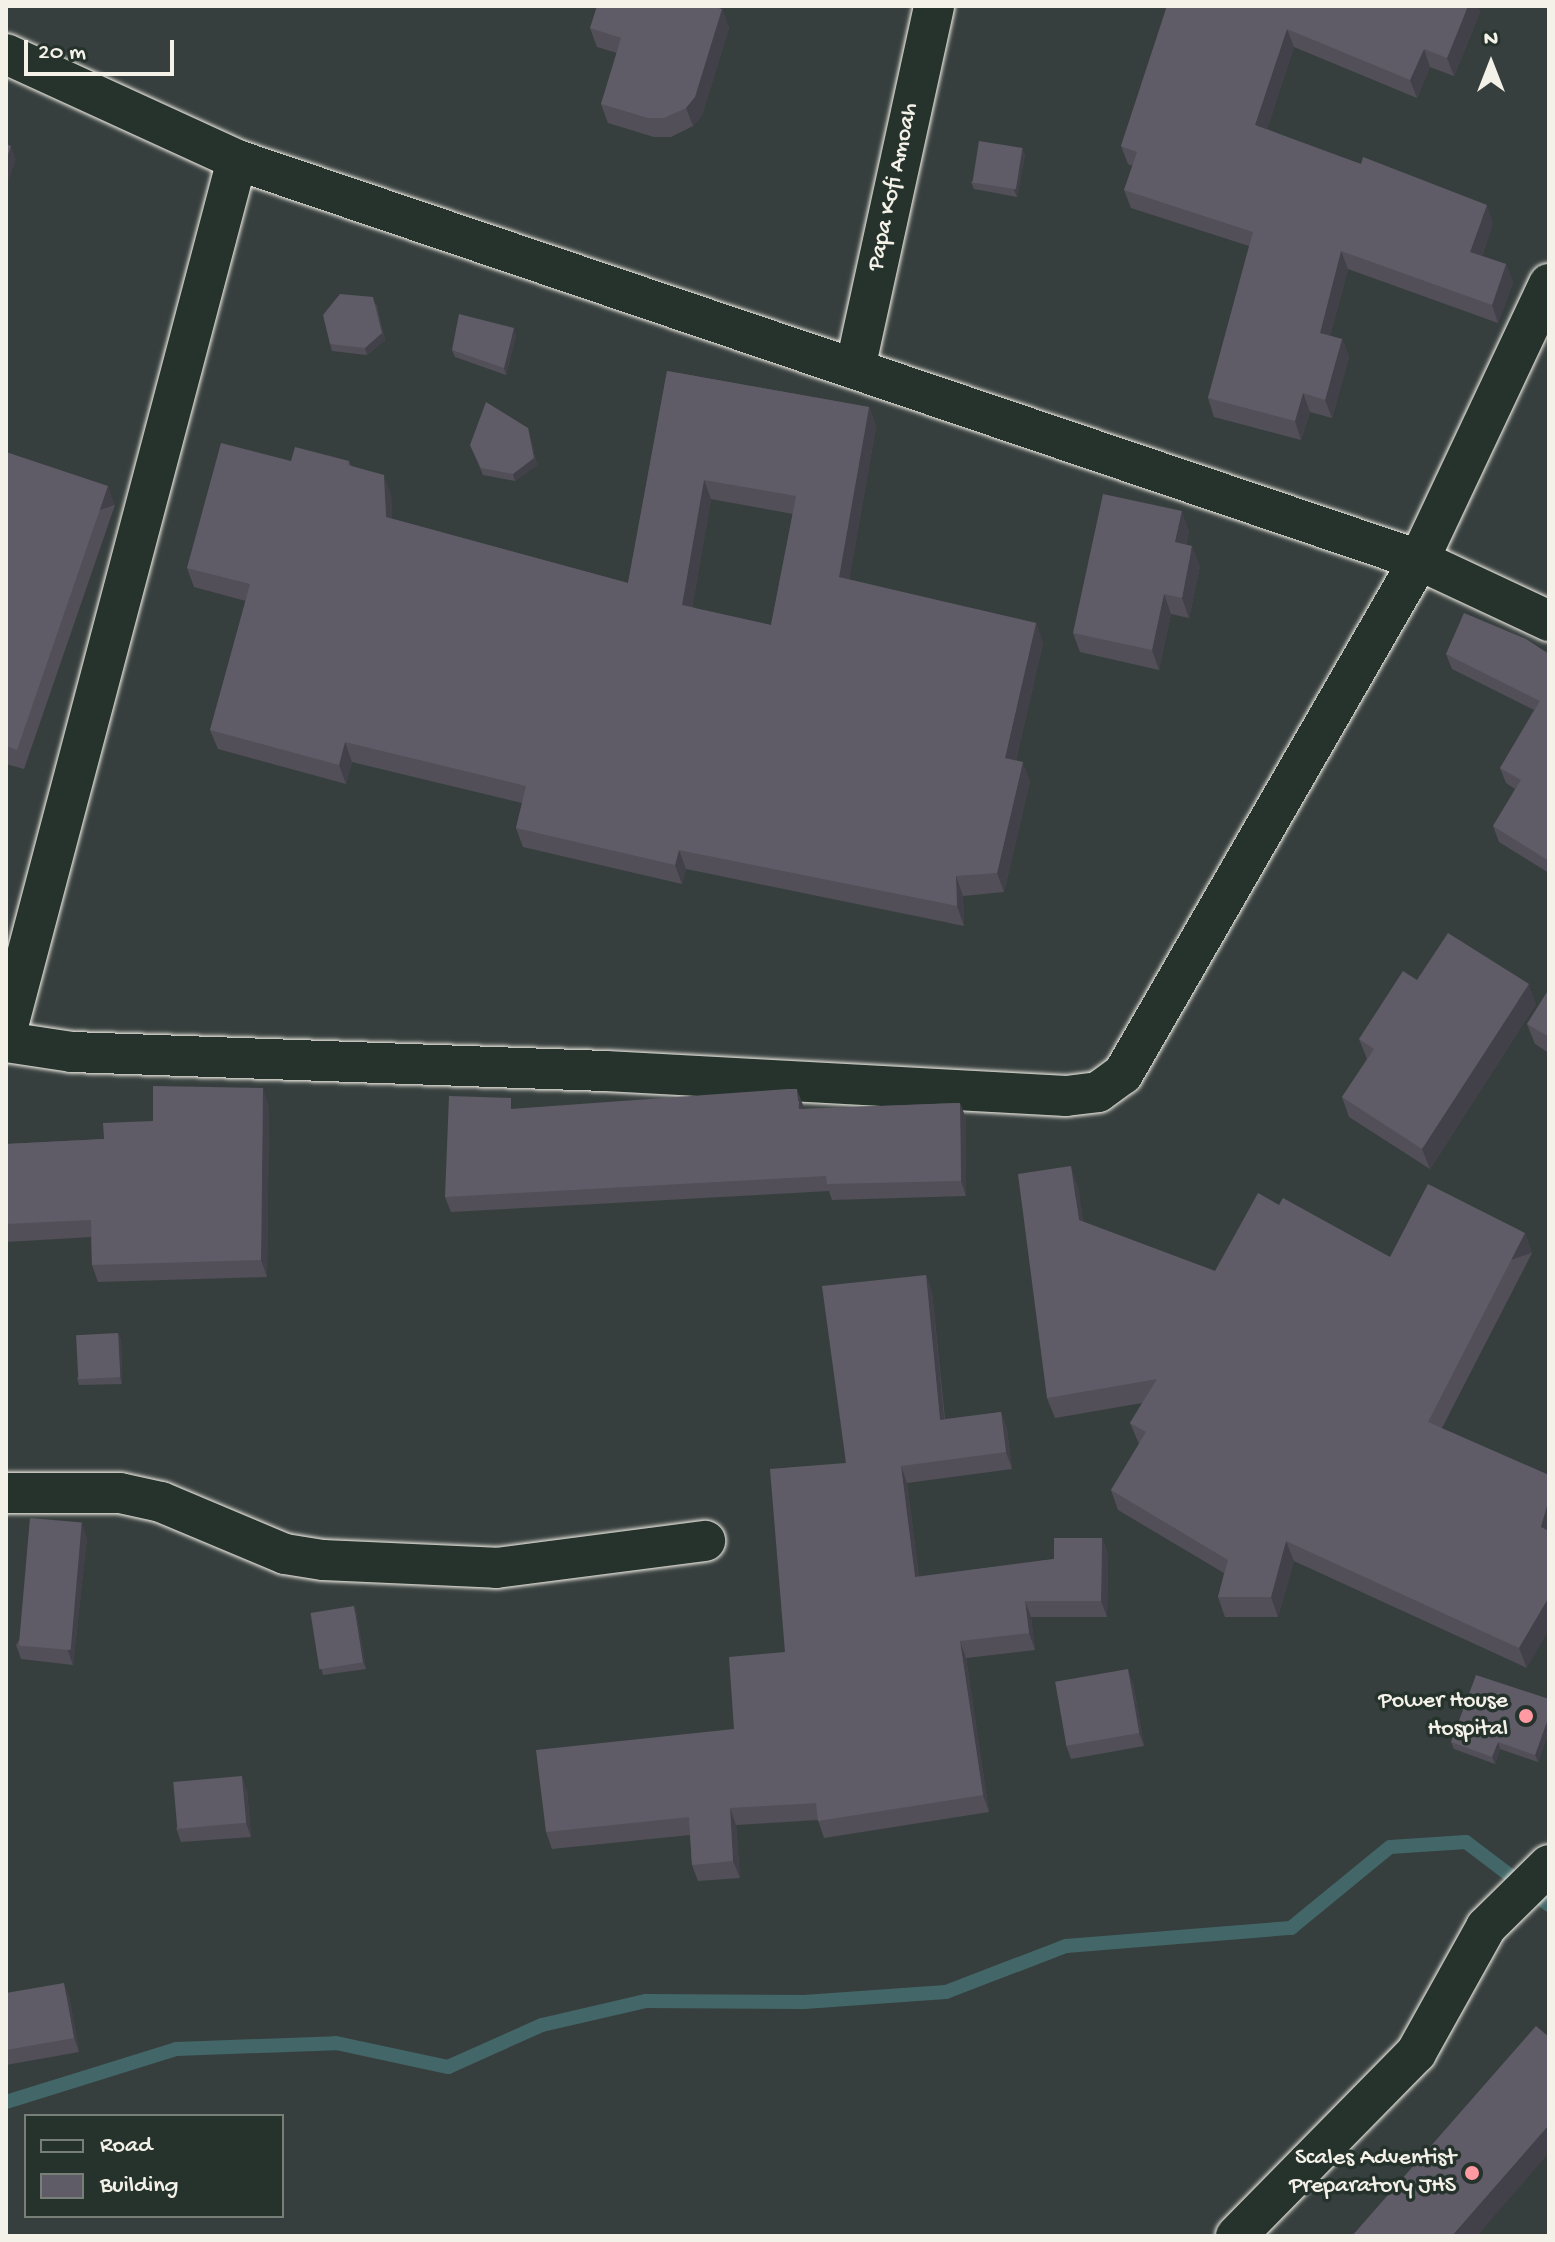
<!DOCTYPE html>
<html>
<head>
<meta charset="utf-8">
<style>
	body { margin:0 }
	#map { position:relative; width:1555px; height:2242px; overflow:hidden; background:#373f3e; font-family:"Gochi Hand",sans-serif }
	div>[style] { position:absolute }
	.stream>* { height:14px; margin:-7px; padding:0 7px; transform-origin:7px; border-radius:7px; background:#436768 }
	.roads { filter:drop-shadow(0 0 2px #f4f1e8) drop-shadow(0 0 2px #f4f1e8) }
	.street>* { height:40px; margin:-20px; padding:0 20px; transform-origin:20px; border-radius:20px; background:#26332d }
	.wall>* { inset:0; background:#524f59 }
	.shaded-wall>* { inset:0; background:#424048; transform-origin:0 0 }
	.building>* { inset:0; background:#5f5c67; transform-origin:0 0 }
	.dots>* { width:22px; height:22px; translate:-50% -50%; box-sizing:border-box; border:4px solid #26332d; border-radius:50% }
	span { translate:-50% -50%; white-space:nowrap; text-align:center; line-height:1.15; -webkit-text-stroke:7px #26332d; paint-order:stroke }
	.street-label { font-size:24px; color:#f4f1e8 }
	.poi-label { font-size:24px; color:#f4f1e8 }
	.right { translate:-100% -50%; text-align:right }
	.frame { position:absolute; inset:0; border:8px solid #f4f1e8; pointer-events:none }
	.legend { position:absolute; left:24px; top:2114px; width:260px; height:104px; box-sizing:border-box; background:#26332d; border:2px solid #787f78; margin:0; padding:10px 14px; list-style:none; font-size:24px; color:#f4f1e8 }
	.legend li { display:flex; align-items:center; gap:16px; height:40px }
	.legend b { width:40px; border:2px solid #787f78 }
	.north { position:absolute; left:1451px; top:24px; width:80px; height:80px; -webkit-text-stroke:6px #26332d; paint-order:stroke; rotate:0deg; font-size:22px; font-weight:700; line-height:32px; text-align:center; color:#f4f1e8 }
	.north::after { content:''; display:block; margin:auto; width:28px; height:36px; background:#f4f1e8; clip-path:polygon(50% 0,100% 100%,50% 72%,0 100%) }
	.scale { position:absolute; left:24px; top:40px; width:150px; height:36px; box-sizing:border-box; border:4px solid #f4f1e8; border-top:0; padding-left:10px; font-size:24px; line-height:28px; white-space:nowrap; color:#f4f1e8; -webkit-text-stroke:6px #26332d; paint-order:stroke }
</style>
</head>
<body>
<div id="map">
	<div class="stream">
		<div style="left:6px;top:2102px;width:178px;rotate:-17.3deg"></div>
		<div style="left:176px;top:2049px;width:160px;rotate:-2.1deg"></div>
		<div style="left:336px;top:2043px;width:115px;rotate:12.1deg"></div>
		<div style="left:448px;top:2067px;width:103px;rotate:-24.1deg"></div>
		<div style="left:542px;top:2025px;width:107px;rotate:-13deg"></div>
		<div style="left:646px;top:2001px;width:158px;rotate:0.4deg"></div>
		<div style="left:804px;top:2002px;width:142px;rotate:-4deg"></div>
		<div style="left:946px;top:1992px;width:129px;rotate:-21deg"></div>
		<div style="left:1066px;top:1946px;width:226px;rotate:-4.6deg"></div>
		<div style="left:1291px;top:1928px;width:128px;rotate:-39.3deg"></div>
		<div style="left:1390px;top:1847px;width:76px;rotate:-3.8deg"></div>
		<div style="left:1466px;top:1842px;width:104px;rotate:37.2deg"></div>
	</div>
	<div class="roads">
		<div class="street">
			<div style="left:6px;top:54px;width:254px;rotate:24.6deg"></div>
			<div style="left:237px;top:160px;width:1248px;rotate:18.7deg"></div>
			<div style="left:1419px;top:560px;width:144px;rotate:25.1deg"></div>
			<div style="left:855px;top:369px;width:371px;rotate:-77.7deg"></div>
			<div style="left:6px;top:1034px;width:904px;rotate:-75.2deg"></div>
			<div style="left:6px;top:1042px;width:67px;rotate:8.6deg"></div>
			<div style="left:72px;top:1052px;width:534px;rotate:2.04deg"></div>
			<div style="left:606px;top:1071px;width:461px;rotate:3.1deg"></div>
			<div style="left:1066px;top:1096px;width:32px;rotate:-7deg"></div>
			<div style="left:1098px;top:1092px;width:31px;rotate:-36deg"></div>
			<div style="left:1123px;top:1074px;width:593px;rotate:-60.06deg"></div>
			<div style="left:1419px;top:560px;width:305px;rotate:-64.8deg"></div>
			<div style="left:6px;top:1493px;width:114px"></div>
			<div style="left:120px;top:1493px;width:42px;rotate:12.4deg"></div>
			<div style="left:161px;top:1502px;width:134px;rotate:22.8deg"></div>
			<div style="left:285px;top:1554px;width:38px;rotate:9deg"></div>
			<div style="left:323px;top:1560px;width:173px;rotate:2.6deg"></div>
			<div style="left:496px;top:1568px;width:211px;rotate:-7.4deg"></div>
			<div style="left:1236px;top:2236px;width:257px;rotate:-45.5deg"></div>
			<div style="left:1416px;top:2053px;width:144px;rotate:-60.9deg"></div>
			<div style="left:1486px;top:1927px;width:88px;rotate:-44.5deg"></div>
		</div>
	</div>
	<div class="wall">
		<div style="clip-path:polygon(1167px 6px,1480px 12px,1454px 76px,1430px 67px,1417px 98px,1294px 47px,1267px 129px,1493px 223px,1482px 256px,1506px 264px,1513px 283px,1498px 323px,1348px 269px,1330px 336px,1342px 339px,1349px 357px,1332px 418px,1310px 412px,1301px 440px,1214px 417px,1208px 398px,1249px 246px,1131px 208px,1124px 190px,1133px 166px,1128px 164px,1121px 146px)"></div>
		<div style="clip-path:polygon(722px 9px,729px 28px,702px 115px,693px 126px,671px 137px,654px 137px,608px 123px,601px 104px,617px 53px,597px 47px,590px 28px)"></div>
		<div style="clip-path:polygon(1022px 148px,1025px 155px,1017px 197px,974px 189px,971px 182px)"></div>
		<div style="clip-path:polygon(376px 304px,385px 340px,367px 355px,332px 351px,330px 344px)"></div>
		<div style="clip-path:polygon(516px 335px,506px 375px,455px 357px,452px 350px)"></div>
		<div style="clip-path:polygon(evenodd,667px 371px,869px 407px,876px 427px,849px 580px,1036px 623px,1043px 643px,1016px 760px,1030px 781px,1004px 892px,963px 896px,964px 926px,686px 869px,682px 884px,523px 847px,516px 828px,522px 803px,352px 762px,346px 784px,218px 749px,210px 730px,246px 601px,194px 587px,187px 568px,291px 461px,349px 461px,351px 466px,391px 494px,392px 519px,628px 583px,667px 371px,711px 499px,793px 514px,771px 625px,692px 608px,711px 499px)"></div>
		<div style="clip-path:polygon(528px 428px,537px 465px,515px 481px,483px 475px,470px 445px)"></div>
		<div style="clip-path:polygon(6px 452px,115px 505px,24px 769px,6px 764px)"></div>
		<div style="clip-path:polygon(1189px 531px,1186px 545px,1200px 566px,1189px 618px,1171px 614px,1159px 670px,1080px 652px,1073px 633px)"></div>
		<div style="clip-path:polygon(1446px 654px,1549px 654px,1549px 873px,1499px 842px,1493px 826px,1515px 789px,1506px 783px,1500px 768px,1534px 710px,1452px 669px)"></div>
		<div style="clip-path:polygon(1417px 980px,1536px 1004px,1430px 1169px,1349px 1117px,1342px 1097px,1367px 1059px,1359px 1039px)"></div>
		<div style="clip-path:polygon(1549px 989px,1549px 1053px,1535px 1044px,1527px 1024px)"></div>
		<div style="clip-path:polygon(960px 1103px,966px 1119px,966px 1196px,832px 1200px,829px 1191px,451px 1212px,445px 1197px,515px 1109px,803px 1105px,803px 1109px)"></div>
		<div style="clip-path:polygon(269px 1105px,267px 1277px,98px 1282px,92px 1265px,91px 1237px,6px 1242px,6px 1144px,104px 1139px,153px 1121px)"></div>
		<div style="clip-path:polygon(1078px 1186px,1083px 1222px,1215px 1271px,1279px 1205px,1390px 1257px,1525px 1233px,1532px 1253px,1442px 1428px,1527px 1668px,1294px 1561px,1278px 1617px,1225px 1617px,1218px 1597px,1224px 1573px,1118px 1510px,1111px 1490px,1139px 1444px,1130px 1423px,1142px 1403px,1055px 1418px,1047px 1398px)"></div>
		<div style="clip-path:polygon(926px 1275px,932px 1292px,945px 1419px,1001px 1412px,1007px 1429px,1012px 1469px,907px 1483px,919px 1577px,1054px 1559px,1102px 1538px,1108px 1555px,1107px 1617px,1031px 1617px,1035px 1650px,966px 1658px,989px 1812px,824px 1838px,818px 1820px,736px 1825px,740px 1878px,698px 1881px,692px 1865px,690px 1835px,552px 1849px,546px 1832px,734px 1729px,785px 1652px,846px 1463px)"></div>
		<div style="clip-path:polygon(118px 1333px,121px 1340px,122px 1384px,79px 1385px,77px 1378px)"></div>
		<div style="clip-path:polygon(87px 1537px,73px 1665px,21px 1659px,16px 1645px)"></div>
		<div style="clip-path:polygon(356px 1612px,366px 1669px,323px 1675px,321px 1668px)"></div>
		<div style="clip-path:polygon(1133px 1683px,1144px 1746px,1071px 1759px,1066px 1745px)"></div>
		<div style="clip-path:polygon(1549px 1699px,1549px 1731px,1538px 1762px,1500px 1749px,1495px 1764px,1454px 1749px,1451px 1742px)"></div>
		<div style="clip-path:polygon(247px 1790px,251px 1837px,181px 1842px,176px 1828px)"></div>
		<div style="clip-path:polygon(6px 1993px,69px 1996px,79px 2052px,6px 2065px)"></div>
	</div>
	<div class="shaded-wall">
		<div style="clip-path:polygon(1468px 6px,1478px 6px,1480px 12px,1454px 76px,1447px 58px)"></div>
		<div style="clip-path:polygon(722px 9px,729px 28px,702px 115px,693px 126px,686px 108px)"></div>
		<div style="clip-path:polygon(1287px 29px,1294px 47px,1262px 144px,1255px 125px)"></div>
		<div style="clip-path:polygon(1424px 49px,1430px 67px,1417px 98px,1410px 80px)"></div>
		<div style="clip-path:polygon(11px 146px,16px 160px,6px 187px,6px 161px)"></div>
		<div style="clip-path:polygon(1022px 148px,1025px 155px,1017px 197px,1014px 190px)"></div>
		<div style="clip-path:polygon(1487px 205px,1493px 223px,1477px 270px,1470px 252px)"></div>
		<div style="clip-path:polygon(1341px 251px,1348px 269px,1326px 351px,1320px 333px)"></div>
		<div style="clip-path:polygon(1506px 264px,1513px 283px,1498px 323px,1492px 305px)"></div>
		<div style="clip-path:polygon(373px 297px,385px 340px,367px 355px,365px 348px)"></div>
		<div style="clip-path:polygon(514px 328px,516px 335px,506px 375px,504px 368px)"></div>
		<div style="clip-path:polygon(1342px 339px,1349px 357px,1332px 418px,1325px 400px)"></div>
		<div style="clip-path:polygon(1303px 393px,1310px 412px,1301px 440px,1295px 421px)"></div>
		<div style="clip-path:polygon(869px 407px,876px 427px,846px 597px,839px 577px)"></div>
		<div style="clip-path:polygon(528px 428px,537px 465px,515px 481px,513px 474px)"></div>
		<div style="clip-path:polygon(384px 475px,391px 494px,393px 537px,386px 517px)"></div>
		<div style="clip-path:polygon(704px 480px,711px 499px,689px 625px,682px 605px)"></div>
		<div style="left:108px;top:486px;width:20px;height:279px;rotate:70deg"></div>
		<div style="clip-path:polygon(1182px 511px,1189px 531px,1182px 562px,1175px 542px)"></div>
		<div style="clip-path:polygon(1192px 546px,1200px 566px,1189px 618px,1182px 598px)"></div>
		<div style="clip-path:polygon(1164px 594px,1171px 614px,1159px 670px,1152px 650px)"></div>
		<div style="clip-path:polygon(1036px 623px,1043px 643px,1012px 777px,1005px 758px)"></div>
		<div style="clip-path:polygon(345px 742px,352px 762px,346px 784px,339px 765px)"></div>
		<div style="clip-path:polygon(1023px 762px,1030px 781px,1004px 892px,997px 873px)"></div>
		<div style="clip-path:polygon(679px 850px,686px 869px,682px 884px,675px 865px)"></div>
		<div style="clip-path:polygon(956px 876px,963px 896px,964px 926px,957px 906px)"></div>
		<div style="clip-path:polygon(1529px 984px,1536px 1004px,1430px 1169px,1422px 1149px)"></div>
		<div style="clip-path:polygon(263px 1088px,269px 1105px,267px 1277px,261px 1260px)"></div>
		<div style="clip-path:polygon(797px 1089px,803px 1105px,804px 1124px,799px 1109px)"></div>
		<div style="clip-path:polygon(960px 1103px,966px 1119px,966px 1196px,961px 1181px)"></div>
		<div style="clip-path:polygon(1071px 1166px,1078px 1186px,1086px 1240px,1079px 1220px)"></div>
		<div style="left:1525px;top:1233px;width:21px;height:212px;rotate:71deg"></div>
		<div style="clip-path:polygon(926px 1275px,932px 1292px,946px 1437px,940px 1420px)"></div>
		<div style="clip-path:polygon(118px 1333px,121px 1340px,122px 1384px,120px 1377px)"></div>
		<div style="clip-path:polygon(1001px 1412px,1007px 1429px,1012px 1469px,1006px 1452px)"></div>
		<div style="clip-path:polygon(901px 1466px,907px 1483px,921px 1594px,915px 1577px)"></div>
		<div style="clip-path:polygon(1549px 1499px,1549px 1544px,1541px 1527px)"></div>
		<div style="clip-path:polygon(82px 1523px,87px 1537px,73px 1665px,68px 1651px)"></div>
		<div style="clip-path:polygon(1102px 1538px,1108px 1555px,1107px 1617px,1101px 1601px)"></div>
		<div style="clip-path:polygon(1286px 1541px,1294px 1561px,1278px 1617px,1271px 1597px)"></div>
		<div style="clip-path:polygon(1549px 1597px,1549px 1630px,1527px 1668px,1519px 1648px)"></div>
		<div style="clip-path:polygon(1025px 1601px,1031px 1617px,1035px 1650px,1029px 1633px)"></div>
		<div style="clip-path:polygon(354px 1606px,356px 1612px,366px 1669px,363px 1662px)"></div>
		<div style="clip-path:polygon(960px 1641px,966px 1658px,989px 1812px,983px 1795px)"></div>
		<div style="clip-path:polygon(1128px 1669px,1133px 1683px,1144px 1746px,1139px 1733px)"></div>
		<div style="clip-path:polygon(1549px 1716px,1549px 1731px,1538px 1762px,1535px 1755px)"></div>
		<div style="clip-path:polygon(1498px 1742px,1500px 1749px,1495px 1764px,1492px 1757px)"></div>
		<div style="clip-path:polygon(242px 1776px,247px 1790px,251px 1837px,246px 1823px)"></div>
		<div style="clip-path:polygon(730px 1808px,736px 1825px,740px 1878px,733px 1861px)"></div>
		<div style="clip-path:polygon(64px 1983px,69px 1996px,79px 2052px,74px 2038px)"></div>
		<div style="clip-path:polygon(1549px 2125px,1549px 2153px,1477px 2236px,1452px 2236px)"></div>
	</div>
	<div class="building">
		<div style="clip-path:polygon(597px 6px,712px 6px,722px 9px,695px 97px,686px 108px,664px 118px,648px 118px,601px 104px,621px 38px,590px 28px)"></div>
		<div style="clip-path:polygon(1167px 6px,1468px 6px,1447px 58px,1424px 49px,1410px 80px,1287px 29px,1255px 125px,1361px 164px,1363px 157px,1487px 205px,1470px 252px,1506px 264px,1492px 305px,1341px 251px,1320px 333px,1342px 339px,1325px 400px,1303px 393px,1295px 421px,1208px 398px,1253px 232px,1124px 190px,1137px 152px,1121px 146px)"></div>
		<div style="left:979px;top:141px;width:44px;height:42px;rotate:9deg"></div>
		<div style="clip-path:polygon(6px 144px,11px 146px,6px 161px)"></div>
		<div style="clip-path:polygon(340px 294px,373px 297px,382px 333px,365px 348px,330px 344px,323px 315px)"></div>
		<div style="clip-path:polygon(459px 314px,514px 328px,504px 368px,452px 350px)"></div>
		<div style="clip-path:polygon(evenodd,667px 371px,869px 407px,839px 577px,1036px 623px,1005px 758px,1023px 762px,997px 873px,956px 876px,957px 906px,679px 850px,675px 865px,516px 828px,526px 786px,345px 742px,339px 765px,210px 730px,250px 584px,187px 568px,221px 443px,291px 461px,295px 447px,349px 461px,348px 465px,384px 475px,386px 517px,628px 583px,667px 371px,704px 480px,796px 496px,771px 625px,682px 605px,704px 480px)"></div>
		<div style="clip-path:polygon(486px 402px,528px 428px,534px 458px,513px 474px,481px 468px,470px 445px)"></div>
		<div style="clip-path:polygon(6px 452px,108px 486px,17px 750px,6px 746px)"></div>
		<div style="clip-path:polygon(1103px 494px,1182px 511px,1175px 542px,1192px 546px,1182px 598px,1164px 594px,1152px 650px,1073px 633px)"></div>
		<div style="clip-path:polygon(1464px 613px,1526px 639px,1549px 654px,1549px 861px,1493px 826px,1521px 780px,1500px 768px,1540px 701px,1446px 654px)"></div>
		<div style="clip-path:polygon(1448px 933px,1529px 984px,1422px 1149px,1342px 1097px,1374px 1049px,1359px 1039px,1403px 971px,1417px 980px)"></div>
		<div style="clip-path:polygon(1549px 989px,1549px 1037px,1527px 1024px)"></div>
		<div style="clip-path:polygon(153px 1086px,263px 1088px,261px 1260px,92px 1265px,91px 1220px,6px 1224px,6px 1144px,104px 1139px,103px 1123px,153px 1121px)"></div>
		<div style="clip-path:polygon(788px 1089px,797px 1089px,799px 1109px,960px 1103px,961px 1181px,827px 1184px,826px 1176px,445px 1197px,449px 1096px,511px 1098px,511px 1109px)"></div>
		<div style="clip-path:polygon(1071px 1166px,1079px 1220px,1215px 1271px,1258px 1193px,1279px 1205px,1283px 1198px,1390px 1257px,1428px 1184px,1525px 1233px,1428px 1422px,1549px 1475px,1549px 1499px,1541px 1527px,1549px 1531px,1549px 1597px,1519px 1648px,1286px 1541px,1271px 1597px,1218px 1597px,1228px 1560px,1111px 1490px,1146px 1432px,1130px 1423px,1157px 1379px,1047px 1398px,1018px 1174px)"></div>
		<div style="clip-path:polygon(926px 1275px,940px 1420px,1001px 1412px,1006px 1452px,901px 1466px,915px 1577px,1054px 1559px,1054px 1538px,1102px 1538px,1101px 1601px,1025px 1601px,1029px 1633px,960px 1641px,983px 1795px,818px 1821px,816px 1803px,730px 1808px,733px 1861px,692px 1865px,689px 1817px,546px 1832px,536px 1750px,734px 1729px,729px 1657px,785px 1652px,770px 1469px,846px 1463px,822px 1286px)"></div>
		<div style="left:118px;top:1333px;width:44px;height:42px;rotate:87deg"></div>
		<div style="left:30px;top:1518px;width:52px;height:128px;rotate:5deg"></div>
		<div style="left:354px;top:1606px;width:57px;height:44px;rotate:81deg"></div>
		<div style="left:1128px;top:1669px;width:65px;height:74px;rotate:80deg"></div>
		<div style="clip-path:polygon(1476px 1675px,1549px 1699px,1549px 1716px,1535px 1755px,1498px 1742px,1492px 1757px,1451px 1742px)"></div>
		<div style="left:242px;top:1776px;width:47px;height:69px;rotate:85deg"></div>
		<div style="clip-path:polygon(64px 1983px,74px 2038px,6px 2050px,6px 1993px)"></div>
		<div style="clip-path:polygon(1536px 2026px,1549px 2037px,1549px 2125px,1452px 2236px,1352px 2236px)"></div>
	</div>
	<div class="dots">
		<div style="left:1526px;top:1716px;background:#ff9aa2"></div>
		<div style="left:1472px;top:2173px;background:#ff9aa2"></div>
	</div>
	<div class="street-label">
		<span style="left:894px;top:187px;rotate:-78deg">Papa Kofi Amoah</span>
	</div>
	<div class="poi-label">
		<span class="right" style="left:1508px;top:1716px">Power House<br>Hospital</span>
		<span class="right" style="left:1456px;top:2173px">Scales Adventist<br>Preparatory JHS</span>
	</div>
	<div class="frame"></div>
	<ul class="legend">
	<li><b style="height:10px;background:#26332d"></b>Road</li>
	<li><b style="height:22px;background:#5f5c67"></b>Building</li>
	</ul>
	<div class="north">N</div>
	<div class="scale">20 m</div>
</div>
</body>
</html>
